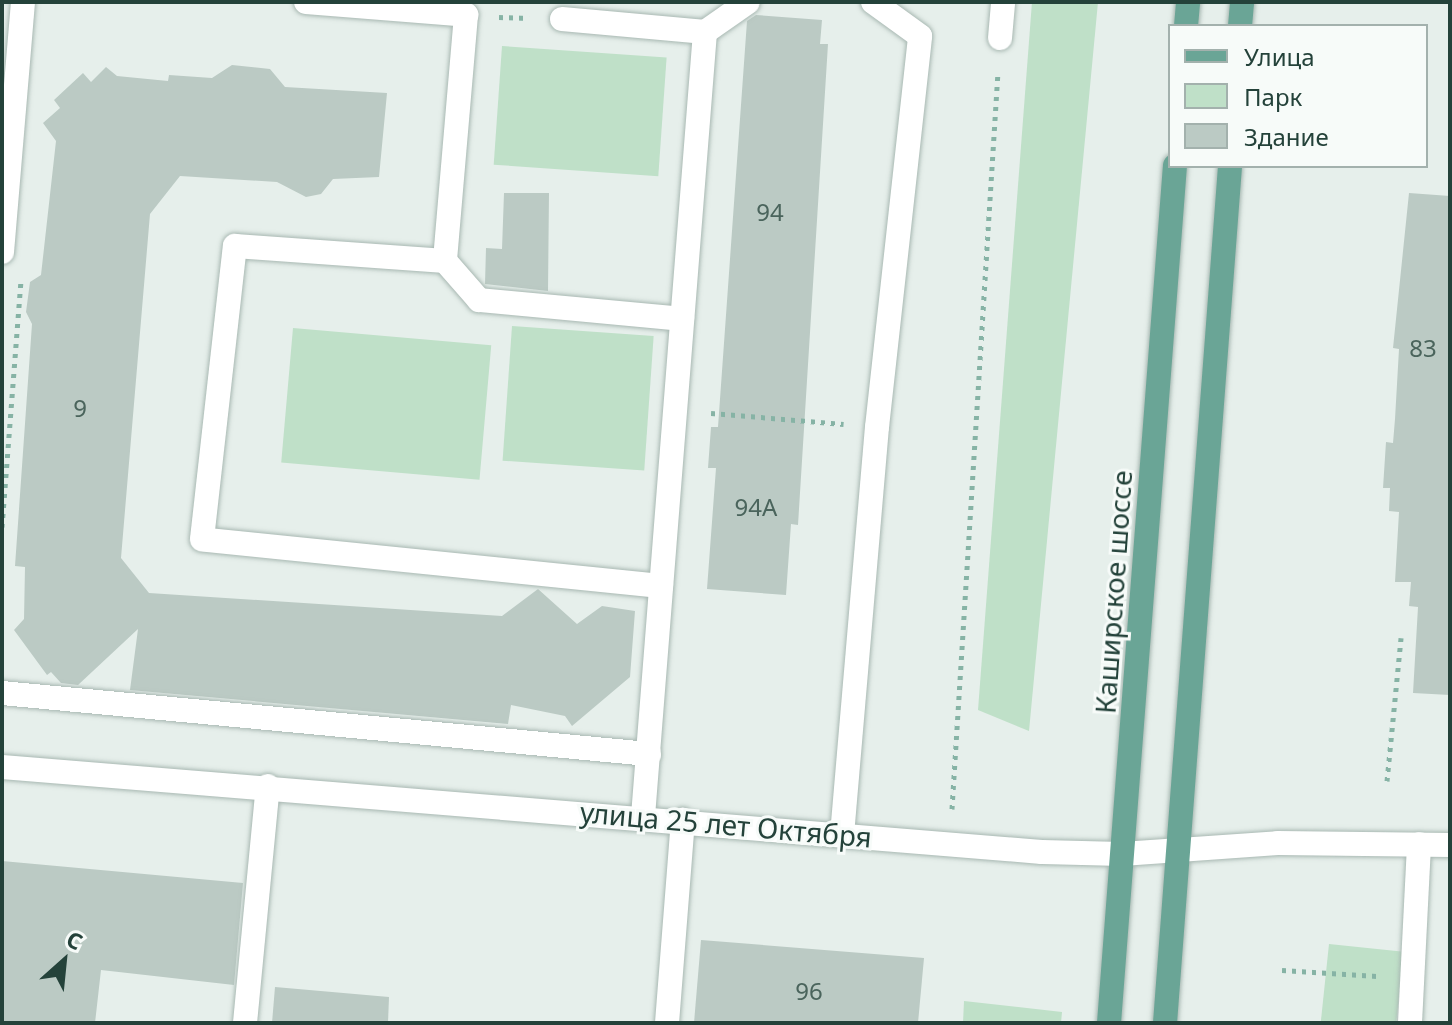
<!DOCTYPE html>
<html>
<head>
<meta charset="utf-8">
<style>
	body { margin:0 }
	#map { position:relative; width:1452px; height:1025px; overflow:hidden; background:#e6efeb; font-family:"Noto Sans",sans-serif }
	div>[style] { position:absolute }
	.green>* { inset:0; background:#bfe0c8; transform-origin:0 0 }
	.building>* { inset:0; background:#bbcac4 }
	.path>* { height:5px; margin-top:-2.5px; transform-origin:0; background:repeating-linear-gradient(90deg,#86b3a5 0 4px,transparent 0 10px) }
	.roads { filter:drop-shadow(0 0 2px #a8b8b2) drop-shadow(0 0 2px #a8b8b2) }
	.service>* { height:24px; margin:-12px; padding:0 12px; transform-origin:12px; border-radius:12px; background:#fff }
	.minor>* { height:24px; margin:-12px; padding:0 12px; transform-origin:12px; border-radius:12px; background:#fff }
	.tertiary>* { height:24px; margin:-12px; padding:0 12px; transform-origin:12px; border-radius:12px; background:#fff }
	.primary>* { height:24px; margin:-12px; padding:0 12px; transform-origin:12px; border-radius:12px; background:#6aa596 }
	span { translate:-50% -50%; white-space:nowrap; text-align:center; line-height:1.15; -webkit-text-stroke:6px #f7fbf9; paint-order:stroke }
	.number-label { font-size:24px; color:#4a645c }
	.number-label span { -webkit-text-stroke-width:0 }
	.street-label { font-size:28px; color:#24423a }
	.frame { position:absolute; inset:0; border:4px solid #24423a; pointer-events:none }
	.legend { position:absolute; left:1168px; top:24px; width:260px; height:144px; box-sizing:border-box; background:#f7fbf9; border:2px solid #a3b1ad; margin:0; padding:10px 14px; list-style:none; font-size:24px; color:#24423a }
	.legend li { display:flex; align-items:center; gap:16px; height:40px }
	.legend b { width:40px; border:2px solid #a3b1ad }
	.north { position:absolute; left:24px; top:921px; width:80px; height:80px; -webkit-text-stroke:6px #f7fbf9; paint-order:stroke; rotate:27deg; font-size:22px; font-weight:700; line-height:32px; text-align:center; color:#24423a }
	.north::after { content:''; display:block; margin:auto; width:28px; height:36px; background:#24423a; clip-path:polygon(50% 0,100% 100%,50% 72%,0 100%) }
</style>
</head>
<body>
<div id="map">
	<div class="green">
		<div style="clip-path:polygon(1032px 2px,1098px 2px,1029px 731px,978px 710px)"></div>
		<div style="left:502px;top:46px;width:165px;height:119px;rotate:4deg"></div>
		<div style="left:512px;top:326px;width:142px;height:135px;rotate:4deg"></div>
		<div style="left:293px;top:328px;width:199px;height:135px;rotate:5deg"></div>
		<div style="left:1329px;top:944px;width:75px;height:79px;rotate:6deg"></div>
		<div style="clip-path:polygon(964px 1001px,1062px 1012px,1061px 1023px,963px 1023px)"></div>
	</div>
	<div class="building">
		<div style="clip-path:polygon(756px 15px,822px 20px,820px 44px,828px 44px,798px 525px,791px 524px,786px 595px,707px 589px,716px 468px,708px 468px,711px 427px,718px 427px,747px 21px)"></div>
		<div style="clip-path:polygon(232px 65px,270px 69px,285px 87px,387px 93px,379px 177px,333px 179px,321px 194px,306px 197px,277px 182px,180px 176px,150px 214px,121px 558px,149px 593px,502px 616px,538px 589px,577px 624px,602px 606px,635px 611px,630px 677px,572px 726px,565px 716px,511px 705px,508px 724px,130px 690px,138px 629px,78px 685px,61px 683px,51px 672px,47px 675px,14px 630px,24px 619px,25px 567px,15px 566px,32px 324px,26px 312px,30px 282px,41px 275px,56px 141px,43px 123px,60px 108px,54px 100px,83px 73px,91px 82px,106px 67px,117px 76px,168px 81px,169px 75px,212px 78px)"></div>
		<div style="clip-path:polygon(504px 193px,549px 193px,548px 291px,485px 284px,486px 248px,502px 249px)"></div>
		<div style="clip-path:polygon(1409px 193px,1450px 196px,1450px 695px,1413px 693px,1418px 607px,1409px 606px,1411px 582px,1395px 582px,1399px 512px,1389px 511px,1390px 488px,1383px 488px,1386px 442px,1393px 443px,1395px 419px,1399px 349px,1393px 348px)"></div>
		<div style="clip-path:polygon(2px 861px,243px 883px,234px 985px,101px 970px,95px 1023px,2px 1023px)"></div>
		<div style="clip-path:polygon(701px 940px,924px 958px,918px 1023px,694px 1023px)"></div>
		<div style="clip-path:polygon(275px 987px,389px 997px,388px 1023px,272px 1023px)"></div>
	</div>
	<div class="path">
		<div style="left:499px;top:17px;width:30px;rotate:2deg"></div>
		<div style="left:711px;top:413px;width:133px;rotate:4.7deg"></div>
		<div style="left:2px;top:527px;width:247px;rotate:-85.6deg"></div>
		<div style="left:1387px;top:781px;width:144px;rotate:-84.4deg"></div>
		<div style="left:952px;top:809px;width:738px;rotate:-86.43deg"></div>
		<div style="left:1282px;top:970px;width:95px;rotate:3.6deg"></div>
	</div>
	<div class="roads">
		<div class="service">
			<div style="left:306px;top:2px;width:161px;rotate:4.6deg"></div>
			<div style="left:466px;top:15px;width:247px;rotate:94.9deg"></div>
			<div style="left:562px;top:19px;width:144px;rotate:5.2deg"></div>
			<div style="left:705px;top:32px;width:786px;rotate:94.52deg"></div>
			<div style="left:705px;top:32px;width:52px;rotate:-34.9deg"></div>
			<div style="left:1000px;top:38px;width:36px;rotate:-85deg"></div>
			<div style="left:661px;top:586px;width:461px;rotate:-174.2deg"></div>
			<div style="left:202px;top:539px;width:295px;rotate:-83.6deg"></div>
			<div style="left:235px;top:246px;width:211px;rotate:4.1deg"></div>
			<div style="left:445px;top:261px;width:52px;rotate:48.9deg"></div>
			<div style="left:479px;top:300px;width:204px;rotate:5.3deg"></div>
			<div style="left:2px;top:693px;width:650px;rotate:5.39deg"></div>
			<div style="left:842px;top:835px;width:409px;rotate:-85.1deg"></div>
			<div style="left:877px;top:427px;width:393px;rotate:-83.7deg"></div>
			<div style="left:920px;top:36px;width:58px;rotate:-144.1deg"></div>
			<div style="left:245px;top:1023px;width:238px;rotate:-84.5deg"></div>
			<div style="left:667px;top:1023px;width:204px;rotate:-85.5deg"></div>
			<div style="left:1410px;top:1023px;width:179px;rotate:-87.1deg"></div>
		</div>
		<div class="minor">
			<div style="left:2px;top:252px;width:251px;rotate:-85.2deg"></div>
		</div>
		<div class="tertiary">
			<div style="left:2px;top:767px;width:1043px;rotate:4.67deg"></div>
			<div style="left:1042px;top:852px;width:80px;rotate:1.4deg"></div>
			<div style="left:1122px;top:854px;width:156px;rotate:-4deg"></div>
			<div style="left:1278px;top:843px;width:172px;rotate:0.7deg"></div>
		</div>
		<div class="primary">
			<div style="left:1186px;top:26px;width:24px;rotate:-85deg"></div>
			<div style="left:1240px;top:26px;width:24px;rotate:-85deg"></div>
			<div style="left:1109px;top:1023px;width:860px;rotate:-85.6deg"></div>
			<div style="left:1165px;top:1023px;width:859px;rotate:-85.66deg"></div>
		</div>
	</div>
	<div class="number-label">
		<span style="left:770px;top:212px">94</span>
		<span style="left:1423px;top:348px">83</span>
		<span style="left:80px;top:408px">9</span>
		<span style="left:756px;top:507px">94А</span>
		<span style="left:809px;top:991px">96</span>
	</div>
	<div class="street-label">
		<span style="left:1113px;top:592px;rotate:-86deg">Каширское шоссе</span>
		<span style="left:726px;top:824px;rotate:5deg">улица 25 лет Октября</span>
	</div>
	<div class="frame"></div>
	<ul class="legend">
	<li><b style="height:10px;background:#6aa596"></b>Улица</li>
	<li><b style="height:22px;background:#bfe0c8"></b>Парк</li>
	<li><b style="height:22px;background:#bbcac4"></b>Здание</li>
	</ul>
	<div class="north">С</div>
</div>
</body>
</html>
